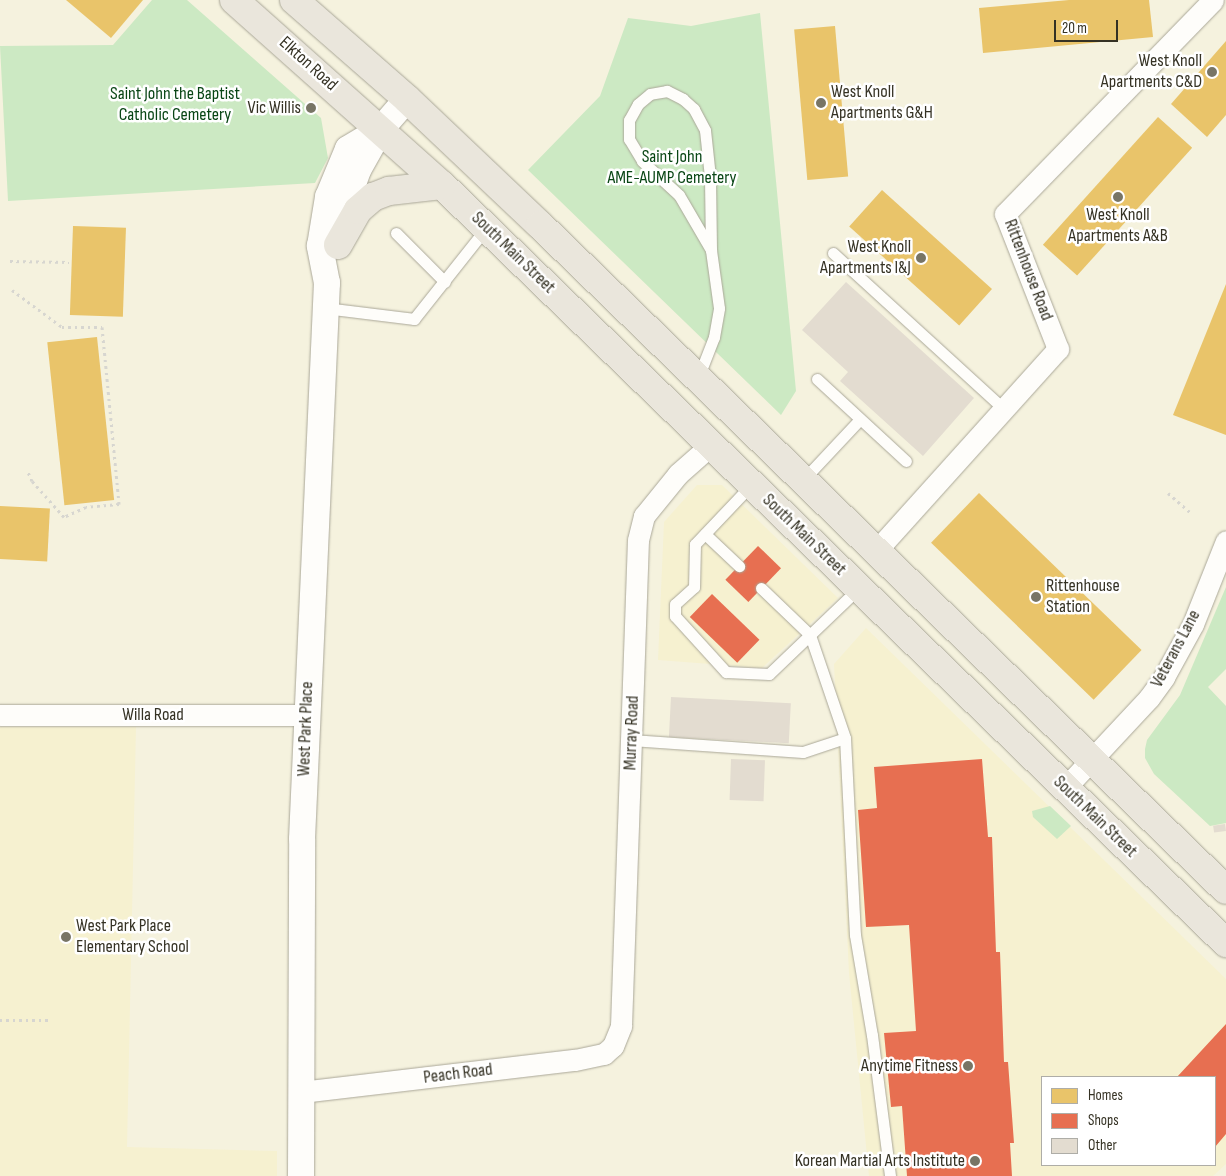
<!DOCTYPE html>
<html>
<head>
<meta charset="utf-8">
<style>
	body { margin:0 }
	#map { position:relative; width:1226px; height:1176px; overflow:hidden; background:#f5f2de; font-family:"Sofia Sans Condensed",sans-serif }
	div>[style] { position:absolute }
	.built>* { inset:0; background:#f6f1d0 }
	.green>* { inset:0; background:#cce9c3 }
	.homes>* { inset:0; background:#e9c46a; transform-origin:0 0 }
	.shops>* { inset:0; background:#e76f51; transform-origin:0 0 }
	.building>* { inset:0; background:#e3dcd0; transform-origin:0 0 }
	.path>* { height:3px; margin-top:-1.5px; transform-origin:0; background:repeating-linear-gradient(90deg,#d7d6d0 0 2.5px,transparent 0 6.5px) }
	.roads { filter:drop-shadow(0 0 1px #aaa798) drop-shadow(0 0 1px #aaa798) }
	.service>* { height:11px; margin:-5.5px; padding:0 5.5px; transform-origin:5.5px; border-radius:5.5px; background:#fefdfa }
	.minor>* { height:21px; margin:-10.5px; padding:0 10.5px; transform-origin:10.5px; border-radius:10.5px; background:#fefdfa }
	.tertiary>* { height:26px; margin:-13px; padding:0 13px; transform-origin:13px; border-radius:13px; background:#fefdfa }
	.primary>* { height:28px; margin:-14px; padding:0 14px; transform-origin:14px; border-radius:14px; background:#eae6dc }
	.dots>* { width:14px; height:14px; translate:-50% -50%; box-sizing:border-box; border:2px solid #fff; border-radius:50% }
	span { translate:-50% -50%; white-space:nowrap; text-align:center; line-height:1.15; -webkit-text-stroke:5px #fff; paint-order:stroke }
	.poi-label { font-size:18px; color:#353224 }
	.right { translate:-100% -50%; text-align:right }
	.left { translate:0 -50%; text-align:left }
	.street-label { font-size:18px; color:#353224 }
	.park-label { font-size:18px; color:#094615 }
	.legend { position:absolute; left:1041px; top:1076px; width:175px; height:90px; box-sizing:border-box; background:#fff; border:1px solid #aeada7; margin:0; padding:6px 9px; list-style:none; font-size:15px; color:#353224 }
	.legend li { display:flex; align-items:center; gap:10px; height:25px }
	.legend b { width:25px; border:1px solid #aeada7 }
	.scale { position:absolute; left:1054px; top:20px; width:64px; height:22px; box-sizing:border-box; border:2px solid #353224; border-top:0; padding-left:6px; font-size:15px; line-height:18px; white-space:nowrap; color:#353224; -webkit-text-stroke:4px #fff; paint-order:stroke }
</style>
</head>
<body>
<div id="map">
	<div class="built">
		<div style="clip-path:polygon(697px 485px,722px 485px,838px 598px,762px 668px,658px 660px,664px 522px)"></div>
		<div style="clip-path:polygon(evenodd,866px 628px,1226px 979px,1226px 1164px,1213px 1176px,869px 1176px,849px 973px,834px 664px,866px 628px,1042px 1077px,1215px 1077px,1215px 1165px,1042px 1165px,1042px 1077px)"></div>
		<div style="clip-path:polygon(0 727px,136px 727px,127px 1147px,277px 1151px,277px 1176px,0 1176px)"></div>
	</div>
	<div class="green">
		<div style="clip-path:polygon(152px 0,187px 0,321px 118px,328px 158px,315px 183px,8px 201px,0 46px,113px 45px)"></div>
		<div style="clip-path:polygon(760px 13px,796px 391px,781px 415px,528px 170px,600px 96px,628px 18px,691px 26px)"></div>
		<div style="clip-path:polygon(1226px 587px,1226px 669px,1208px 687px,1226px 706px,1226px 823px,1210px 826px,1154px 774px,1145px 758px,1145px 749px,1147px 740px,1180px 695px)"></div>
		<div style="clip-path:polygon(1050px 806px,1071px 826px,1057px 839px,1033px 817px,1032px 811px)"></div>
	</div>
	<div class="homes">
		<div style="clip-path:polygon(66px 0,143px 0,111px 38px)"></div>
		<div style="clip-path:polygon(1069px 0,1149px 0,1153px 37px,983px 53px,979px 8px)"></div>
		<div style="left:835px;top:26px;width:151px;height:41px;rotate:85deg"></div>
		<div style="clip-path:polygon(1226px 41px,1226px 115px,1207px 137px,1171px 104px)"></div>
		<div style="left:1158px;top:117px;width:46px;height:172px;rotate:42deg"></div>
		<div style="left:882px;top:190px;width:148px;height:49px;rotate:42deg"></div>
		<div style="left:73px;top:226px;width:53px;height:89px;rotate:2deg"></div>
		<div style="clip-path:polygon(1226px 284px,1226px 435px,1173px 415px)"></div>
		<div style="left:97px;top:337px;width:164px;height:50px;rotate:84deg"></div>
		<div style="left:979px;top:493px;width:226px;height:69px;rotate:44deg"></div>
		<div style="left:0;top:506px;width:50px;height:53px;rotate:3deg"></div>
	</div>
	<div class="shops">
		<div style="left:758px;top:546px;width:32px;height:47px;rotate:44deg"></div>
		<div style="left:712px;top:594px;width:66px;height:32px;rotate:44deg"></div>
		<div style="clip-path:polygon(982px 759px,988px 837px,992px 837px,996px 952px,1000px 952px,1004px 1062px,1008px 1062px,1014px 1143px,1010px 1143px,1012px 1176px,907px 1176px,902px 1106px,891px 1107px,884px 1033px,916px 1031px,909px 925px,866px 927px,858px 810px,877px 808px,874px 767px)"></div>
		<div style="clip-path:polygon(1226px 1024px,1226px 1134px,1215px 1147px,1215px 1077px,1177px 1077px)"></div>
	</div>
	<div class="building">
		<div style="clip-path:polygon(846px 282px,974px 398px,923px 456px,840px 381px,848px 372px,802px 330px)"></div>
		<div style="left:671px;top:697px;width:120px;height:40px;rotate:3deg"></div>
		<div style="left:731px;top:759px;width:34px;height:41px;rotate:2deg"></div>
		<div style="left:1225px;top:824px;width:7px;height:12px;rotate:82deg"></div>
	</div>
	<div class="path">
		<div style="left:10px;top:261px;width:59px;rotate:1deg"></div>
		<div style="left:12px;top:290px;width:62px;rotate:36.5deg"></div>
		<div style="left:62px;top:327px;width:40px"></div>
		<div style="left:102px;top:327px;width:178px;rotate:84.5deg"></div>
		<div style="left:119px;top:504px;width:33px;rotate:175deg"></div>
		<div style="left:86px;top:507px;width:24px;rotate:156deg"></div>
		<div style="left:64px;top:517px;width:48px;rotate:-131.6deg"></div>
		<div style="left:32px;top:481px;width:10px;rotate:-114deg"></div>
		<div style="left:1168px;top:493px;width:32px;rotate:41deg"></div>
		<div style="left:0;top:1020px;width:50px"></div>
	</div>
	<div class="roads">
		<div class="service">
			<div style="left:396px;top:233px;width:69px;rotate:45deg"></div>
			<div style="left:833px;top:253px;width:231px;rotate:42.4deg"></div>
			<div style="left:325px;top:308px;width:90px;rotate:7deg"></div>
			<div style="left:414px;top:319px;width:116px;rotate:-51.6deg"></div>
			<div style="left:698px;top:378px;width:44px;rotate:-68.7deg"></div>
			<div style="left:714px;top:337px;width:29px;rotate:-80deg"></div>
			<div style="left:719px;top:308px;width:59px;rotate:-97.9deg"></div>
			<div style="left:711px;top:250px;width:73px;rotate:-90.8deg"></div>
			<div style="left:710px;top:177px;width:47px;rotate:-96.1deg"></div>
			<div style="left:705px;top:130px;width:24px;rotate:-118deg"></div>
			<div style="left:694px;top:109px;width:15px;rotate:-138deg"></div>
			<div style="left:683px;top:99px;width:18px;rotate:-153deg"></div>
			<div style="left:667px;top:91px;width:17px;rotate:170deg"></div>
			<div style="left:650px;top:94px;width:16px;rotate:140deg"></div>
			<div style="left:638px;top:104px;width:18px;rotate:119deg"></div>
			<div style="left:629px;top:120px;width:19px;rotate:90deg"></div>
			<div style="left:629px;top:139px;width:26px;rotate:59deg"></div>
			<div style="left:642px;top:161px;width:50px;rotate:42.6deg"></div>
			<div style="left:679px;top:195px;width:64px;rotate:59.8deg"></div>
			<div style="left:817px;top:379px;width:121px;rotate:42.7deg"></div>
			<div style="left:803px;top:480px;width:83px;rotate:-46.9deg"></div>
			<div style="left:752px;top:484px;width:83px;rotate:133.5deg"></div>
			<div style="left:695px;top:544px;width:43px;rotate:91.3deg"></div>
			<div style="left:694px;top:587px;width:25px;rotate:138deg"></div>
			<div style="left:675px;top:604px;width:12px;rotate:90deg"></div>
			<div style="left:675px;top:616px;width:76px;rotate:47.7deg"></div>
			<div style="left:726px;top:672px;width:43px;rotate:2.7deg"></div>
			<div style="left:769px;top:674px;width:124px;rotate:-43.7deg"></div>
			<div style="left:705px;top:534px;width:47px;rotate:43.3deg"></div>
			<div style="left:761px;top:588px;width:68px;rotate:43.8deg"></div>
			<div style="left:810px;top:635px;width:109px;rotate:71.2deg"></div>
			<div style="left:845px;top:738px;width:197px;rotate:87.1deg"></div>
			<div style="left:855px;top:935px;width:101px;rotate:80.4deg"></div>
			<div style="left:872px;top:1035px;width:142px;rotate:82.7deg"></div>
			<div style="left:631px;top:740px;width:172px;rotate:4deg"></div>
			<div style="left:803px;top:752px;width:44px;rotate:-18.4deg"></div>
		</div>
		<div class="minor">
			<div style="left:876px;top:551px;width:272px;rotate:-48deg"></div>
			<div style="left:1058px;top:349px;width:145px;rotate:-111.4deg"></div>
			<div style="left:1005px;top:214px;width:298px;rotate:-45.8deg"></div>
			<div style="left:0;top:715px;width:307px"></div>
			<div style="left:1065px;top:788px;width:123px;rotate:-47deg"></div>
			<div style="left:1149px;top:698px;width:26px;rotate:-54deg"></div>
			<div style="left:1164px;top:677px;width:60px;rotate:-61.3deg"></div>
			<div style="left:1193px;top:624px;width:89px;rotate:-68.3deg"></div>
			<div style="left:301px;top:1092px;width:276px;rotate:-6.7deg"></div>
			<div style="left:575px;top:1060px;width:30px;rotate:-12deg"></div>
			<div style="left:604px;top:1054px;width:12px;rotate:-42deg"></div>
			<div style="left:613px;top:1046px;width:22px;rotate:-68deg"></div>
			<div style="left:621px;top:1026px;width:486px;rotate:-88deg"></div>
			<div style="left:638px;top:540px;width:25px;rotate:-76deg"></div>
			<div style="left:644px;top:516px;width:54px;rotate:-51deg"></div>
			<div style="left:678px;top:474px;width:44px;rotate:-41.3deg"></div>
		</div>
		<div class="tertiary">
			<div style="left:340px;top:221px;width:54px;rotate:-70.6deg"></div>
			<div style="left:358px;top:170px;width:47px;rotate:-60.7deg"></div>
			<div style="left:381px;top:129px;width:40px;rotate:-49deg"></div>
			<div style="left:301px;top:1176px;width:337px;rotate:-89.8deg"></div>
			<div style="left:302px;top:839px;width:557px;rotate:-87.43deg"></div>
			<div style="left:327px;top:283px;width:38px;rotate:-101deg"></div>
			<div style="left:320px;top:246px;width:50px;rotate:-80.7deg"></div>
			<div style="left:328px;top:197px;width:52px;rotate:-67.4deg"></div>
			<div style="left:348px;top:149px;width:39px;rotate:-31deg"></div>
		</div>
		<div class="primary">
			<div style="left:234px;top:0;width:278px;rotate:41.7deg"></div>
			<div style="left:442px;top:185px;width:1091px;rotate:44.03deg"></div>
			<div style="left:294px;top:0;width:150px;rotate:41.2deg"></div>
			<div style="left:407px;top:99px;width:183px;rotate:43.5deg"></div>
			<div style="left:540px;top:225px;width:955px;rotate:44.11deg"></div>
			<div style="left:338px;top:245px;width:40px;rotate:-60.3deg"></div>
			<div style="left:358px;top:210px;width:20px;rotate:-41deg"></div>
			<div style="left:373px;top:197px;width:17px;rotate:-21deg"></div>
			<div style="left:389px;top:191px;width:53px;rotate:-6.5deg"></div>
		</div>
	</div>
	<div class="dots">
		<div style="left:1212px;top:72px;background:#787565"></div>
		<div style="left:821px;top:103px;background:#787565"></div>
		<div style="left:311px;top:108px;background:#787565"></div>
		<div style="left:1118px;top:197px;background:#787565"></div>
		<div style="left:921px;top:258px;background:#787565"></div>
		<div style="left:1036px;top:597px;background:#787565"></div>
		<div style="left:66px;top:937px;background:#787565"></div>
		<div style="left:968px;top:1066px;background:#787565"></div>
		<div style="left:975px;top:1161px;background:#787565"></div>
	</div>
	<div class="poi-label">
		<span class="right" style="left:1202px;top:72px">West Knoll<br>Apartments C&amp;D</span>
		<span class="left" style="left:831px;top:103px">West Knoll<br>Apartments G&amp;H</span>
		<span class="right" style="left:301px;top:108px">Vic Willis</span>
		<span style="left:1118px;top:226px">West Knoll<br>Apartments A&amp;B</span>
		<span class="right" style="left:911px;top:258px">West Knoll<br>Apartments I&amp;J</span>
		<span class="left" style="left:1046px;top:597px">Rittenhouse<br>Station</span>
		<span class="left" style="left:76px;top:937px">West Park Place<br>Elementary School</span>
		<span class="right" style="left:958px;top:1066px">Anytime Fitness</span>
		<span class="right" style="left:965px;top:1161px">Korean Martial Arts Institute</span>
	</div>
	<div class="street-label">
		<span style="left:308px;top:64px;rotate:42deg">Elkton Road</span>
		<span style="left:513px;top:253px;rotate:44deg">South Main Street</span>
		<span style="left:1028px;top:270px;rotate:69deg">Rittenhouse Road</span>
		<span style="left:804px;top:535px;rotate:44deg">South Main Street</span>
		<span style="left:1176px;top:649px;rotate:-62deg">Veterans Lane</span>
		<span style="left:153px;top:715px">Willa Road</span>
		<span style="left:306px;top:729px;rotate:-88deg">West Park Place</span>
		<span style="left:632px;top:733px;rotate:-88deg">Murray Road</span>
		<span style="left:1095px;top:817px;rotate:44deg">South Main Street</span>
		<span style="left:458px;top:1074px;rotate:-7deg">Peach Road</span>
	</div>
	<div class="park-label">
		<span style="left:175px;top:105px">Saint John the Baptist<br>Catholic Cemetery</span>
		<span style="left:672px;top:168px">Saint John<br>AME-AUMP Cemetery</span>
	</div>
	<ul class="legend">
	<li><b style="height:14px;background:#e9c46a"></b>Homes</li>
	<li><b style="height:14px;background:#e76f51"></b>Shops</li>
	<li><b style="height:14px;background:#e3dcd0"></b>Other</li>
	</ul>
	<div class="scale">20 m</div>
</div>
</body>
</html>
